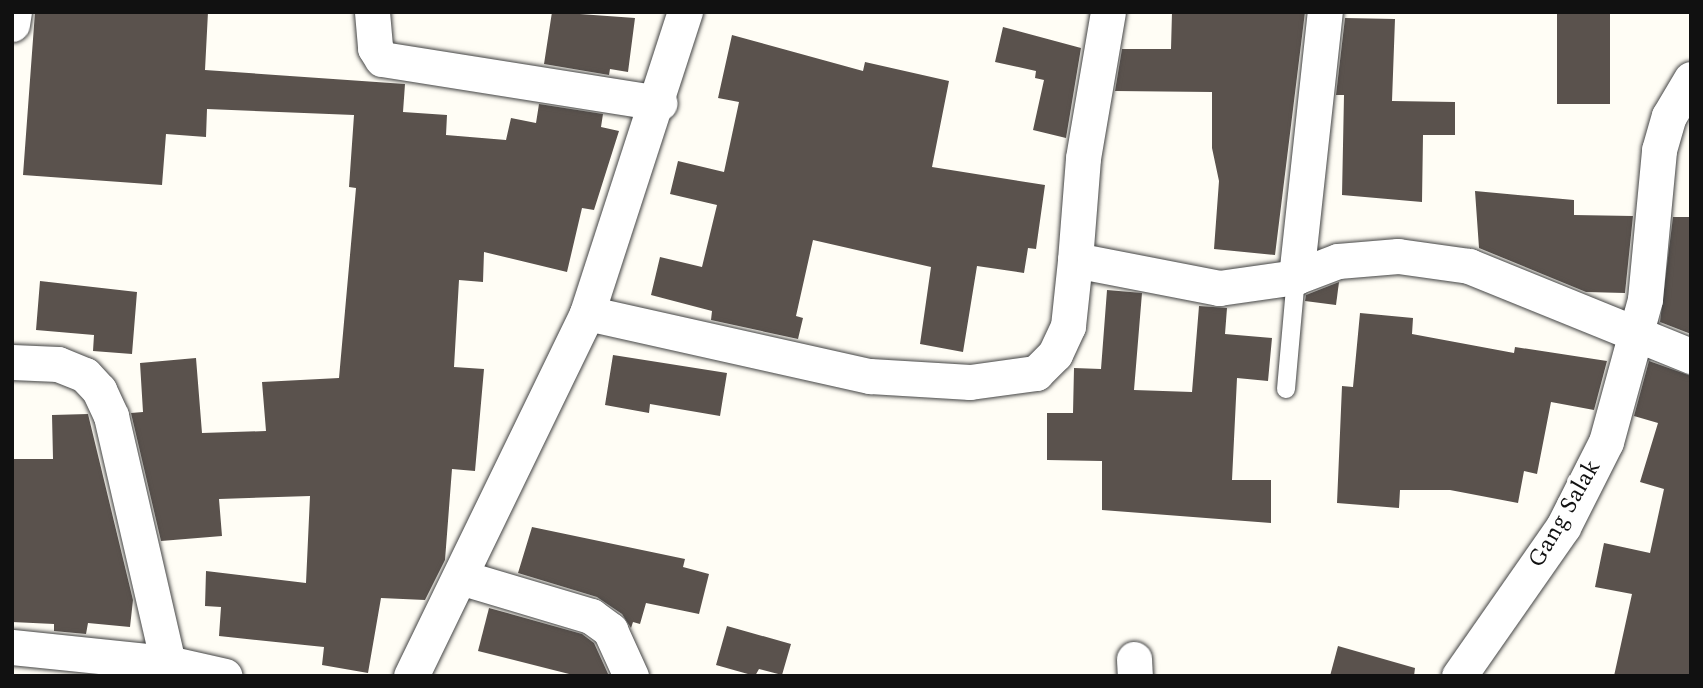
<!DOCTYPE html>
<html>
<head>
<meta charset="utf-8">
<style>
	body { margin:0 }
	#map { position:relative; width:1703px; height:688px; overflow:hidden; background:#fffdf5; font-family:Spectral,serif }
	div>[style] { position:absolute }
	.building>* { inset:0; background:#5a524d; transform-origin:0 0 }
	.roads { filter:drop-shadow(0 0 2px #444) drop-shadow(0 0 2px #444) }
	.lane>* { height:18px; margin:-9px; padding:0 9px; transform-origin:9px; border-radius:9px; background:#fff }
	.street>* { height:35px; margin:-17.5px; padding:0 17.5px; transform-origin:17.5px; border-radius:17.5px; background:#fff }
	span { translate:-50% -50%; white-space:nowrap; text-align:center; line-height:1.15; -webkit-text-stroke:7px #fff; paint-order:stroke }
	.street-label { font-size:24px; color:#111 }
	.frame { position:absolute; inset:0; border:14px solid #111; pointer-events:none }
</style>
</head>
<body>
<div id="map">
	<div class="building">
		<div style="clip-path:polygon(35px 12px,208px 12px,205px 70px,405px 84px,403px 112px,447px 115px,446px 135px,506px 140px,511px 118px,536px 123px,539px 104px,603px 114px,601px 127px,619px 131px,594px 210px,582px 208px,567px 272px,484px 252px,483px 282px,459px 280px,454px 367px,484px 369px,475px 471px,452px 469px,445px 560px,425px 600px,381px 598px,368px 673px,322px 665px,324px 647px,219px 636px,221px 607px,205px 606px,206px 571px,306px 583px,310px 496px,219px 499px,222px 536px,161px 541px,131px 413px,143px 412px,140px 363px,196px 358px,202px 433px,266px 431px,262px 382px,339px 378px,356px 188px,349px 187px,354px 115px,207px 109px,206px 137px,166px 134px,162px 185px,23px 175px)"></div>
		<div style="clip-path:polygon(552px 12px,635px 18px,628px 72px,610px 69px,609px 75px,544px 64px)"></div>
		<div style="clip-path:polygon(1172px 12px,1305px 12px,1275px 255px,1214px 249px,1219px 181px,1212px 148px,1212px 92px,1115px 91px,1122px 49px,1171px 49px)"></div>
		<div style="left:1557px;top:12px;width:53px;height:92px"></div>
		<div style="clip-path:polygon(1345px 18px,1395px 19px,1392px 101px,1455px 102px,1455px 135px,1423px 135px,1422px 202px,1342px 195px,1344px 95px,1336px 95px)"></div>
		<div style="clip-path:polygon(1003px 27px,1081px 48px,1066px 138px,1033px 130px,1044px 80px,1035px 78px,1036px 71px,995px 62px)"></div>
		<div style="clip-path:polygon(732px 35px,863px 71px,865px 62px,949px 81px,932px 167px,1045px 185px,1036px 249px,1028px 248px,1024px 273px,977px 266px,963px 352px,920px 344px,931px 267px,813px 240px,796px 316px,803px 318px,798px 339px,711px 320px,712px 311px,651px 295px,660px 257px,702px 267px,717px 205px,670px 194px,678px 161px,724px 172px,739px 102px,718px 98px)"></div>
		<div style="clip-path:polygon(1475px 191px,1574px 200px,1574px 215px,1633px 216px,1625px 293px,1586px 292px,1479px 248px)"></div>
		<div style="clip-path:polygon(1673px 217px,1691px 217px,1691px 334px,1660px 322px)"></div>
		<div style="clip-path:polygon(40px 281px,137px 292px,132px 354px,93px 351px,94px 335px,36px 330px)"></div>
		<div style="clip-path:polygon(1339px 282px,1336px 305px,1305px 301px,1306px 295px)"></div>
		<div style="clip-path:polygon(1107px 290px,1142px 293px,1134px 390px,1192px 392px,1199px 306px,1227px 308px,1225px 334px,1272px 338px,1268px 381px,1237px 378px,1232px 480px,1271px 480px,1271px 523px,1102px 510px,1102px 461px,1047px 460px,1047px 413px,1073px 413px,1074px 368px,1101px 369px)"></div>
		<div style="clip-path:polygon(1360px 313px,1413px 318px,1412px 334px,1514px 353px,1515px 347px,1607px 361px,1594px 410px,1551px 402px,1537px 474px,1524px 471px,1518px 503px,1450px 490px,1400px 490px,1399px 508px,1337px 503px,1342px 386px,1353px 387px)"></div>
		<div style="clip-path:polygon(613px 355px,727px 373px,720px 416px,650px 404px,649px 413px,605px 405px)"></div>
		<div style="clip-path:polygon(1649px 361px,1691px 376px,1691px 676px,1614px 676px,1632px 594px,1595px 587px,1604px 543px,1650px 553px,1664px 489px,1640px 482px,1658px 423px,1634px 416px)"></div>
		<div style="clip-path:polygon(88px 414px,133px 600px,130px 627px,88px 623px,86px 634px,54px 631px,54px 624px,12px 622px,12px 459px,53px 459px,52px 415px)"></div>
		<div style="clip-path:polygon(532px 527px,685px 559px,683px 567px,709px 574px,699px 614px,646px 603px,640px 624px,633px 622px,631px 628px,622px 614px,597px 597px,518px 573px)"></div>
		<div style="clip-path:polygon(489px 608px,582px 634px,594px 643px,609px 676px,577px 676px,478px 651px)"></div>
		<div style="clip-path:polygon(727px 626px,791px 644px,782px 675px,759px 669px,755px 676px,716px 665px)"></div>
		<div style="clip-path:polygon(1338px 646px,1415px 668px,1414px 676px,1330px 676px)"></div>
	</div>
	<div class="roads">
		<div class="lane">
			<div style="left:1286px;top:389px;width:112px;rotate:-84.9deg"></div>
		</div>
		<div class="street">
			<div style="left:372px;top:12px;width:36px;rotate:85deg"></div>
			<div style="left:375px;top:48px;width:13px;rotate:58deg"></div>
			<div style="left:382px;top:59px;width:281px;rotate:9deg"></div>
			<div style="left:12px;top:24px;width:12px;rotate:-81deg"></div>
			<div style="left:1075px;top:260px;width:102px;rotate:-85.5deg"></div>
			<div style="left:1083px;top:158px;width:148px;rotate:-80.3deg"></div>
			<div style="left:1296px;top:277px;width:267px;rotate:-83.8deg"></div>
			<div style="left:587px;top:313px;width:290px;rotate:12.6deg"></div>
			<div style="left:870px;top:376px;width:100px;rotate:3.4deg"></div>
			<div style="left:970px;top:382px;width:67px;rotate:-7.8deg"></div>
			<div style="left:1036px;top:373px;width:27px;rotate:-45deg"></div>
			<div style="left:1055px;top:354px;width:31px;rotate:-65deg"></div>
			<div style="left:1068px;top:326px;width:66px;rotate:-83.9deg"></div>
			<div style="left:1075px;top:260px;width:147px;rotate:11deg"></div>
			<div style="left:1219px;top:288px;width:78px;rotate:-8.1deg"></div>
			<div style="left:1296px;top:277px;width:45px;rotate:-20.9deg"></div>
			<div style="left:1338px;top:261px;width:60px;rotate:-4.8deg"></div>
			<div style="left:1398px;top:256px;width:72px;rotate:8deg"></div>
			<div style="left:1469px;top:266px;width:240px;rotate:22.1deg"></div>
			<div style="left:12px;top:362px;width:46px;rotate:2.5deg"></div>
			<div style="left:58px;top:364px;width:29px;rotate:22deg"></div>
			<div style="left:85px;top:375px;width:21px;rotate:47deg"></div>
			<div style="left:99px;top:390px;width:29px;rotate:65deg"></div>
			<div style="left:111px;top:416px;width:253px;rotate:77deg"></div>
			<div style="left:460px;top:577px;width:137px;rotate:16.6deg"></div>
			<div style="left:591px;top:616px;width:24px;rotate:36deg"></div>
			<div style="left:610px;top:630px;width:51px;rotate:65.5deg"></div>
			<div style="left:12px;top:647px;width:157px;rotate:5.9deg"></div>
			<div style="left:168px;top:663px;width:58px;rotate:12.8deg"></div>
			<div style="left:1134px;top:659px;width:17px;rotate:87deg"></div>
			<div style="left:411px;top:676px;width:403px;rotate:-64.1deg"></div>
			<div style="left:587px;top:313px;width:317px;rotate:-72deg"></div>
			<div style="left:1459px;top:676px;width:182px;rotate:-55.1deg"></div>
			<div style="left:1563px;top:527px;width:95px;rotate:-63.2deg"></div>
			<div style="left:1606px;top:442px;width:148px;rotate:-74.7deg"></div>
			<div style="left:1645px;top:299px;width:150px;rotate:-84.6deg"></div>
			<div style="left:1659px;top:150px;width:35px;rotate:-74deg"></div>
			<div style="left:1669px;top:116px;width:43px;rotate:-59.3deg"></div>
		</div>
	</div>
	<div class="street-label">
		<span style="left:1565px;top:514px;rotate:-60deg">Gang Salak</span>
	</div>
	<div class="frame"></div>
</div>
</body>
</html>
